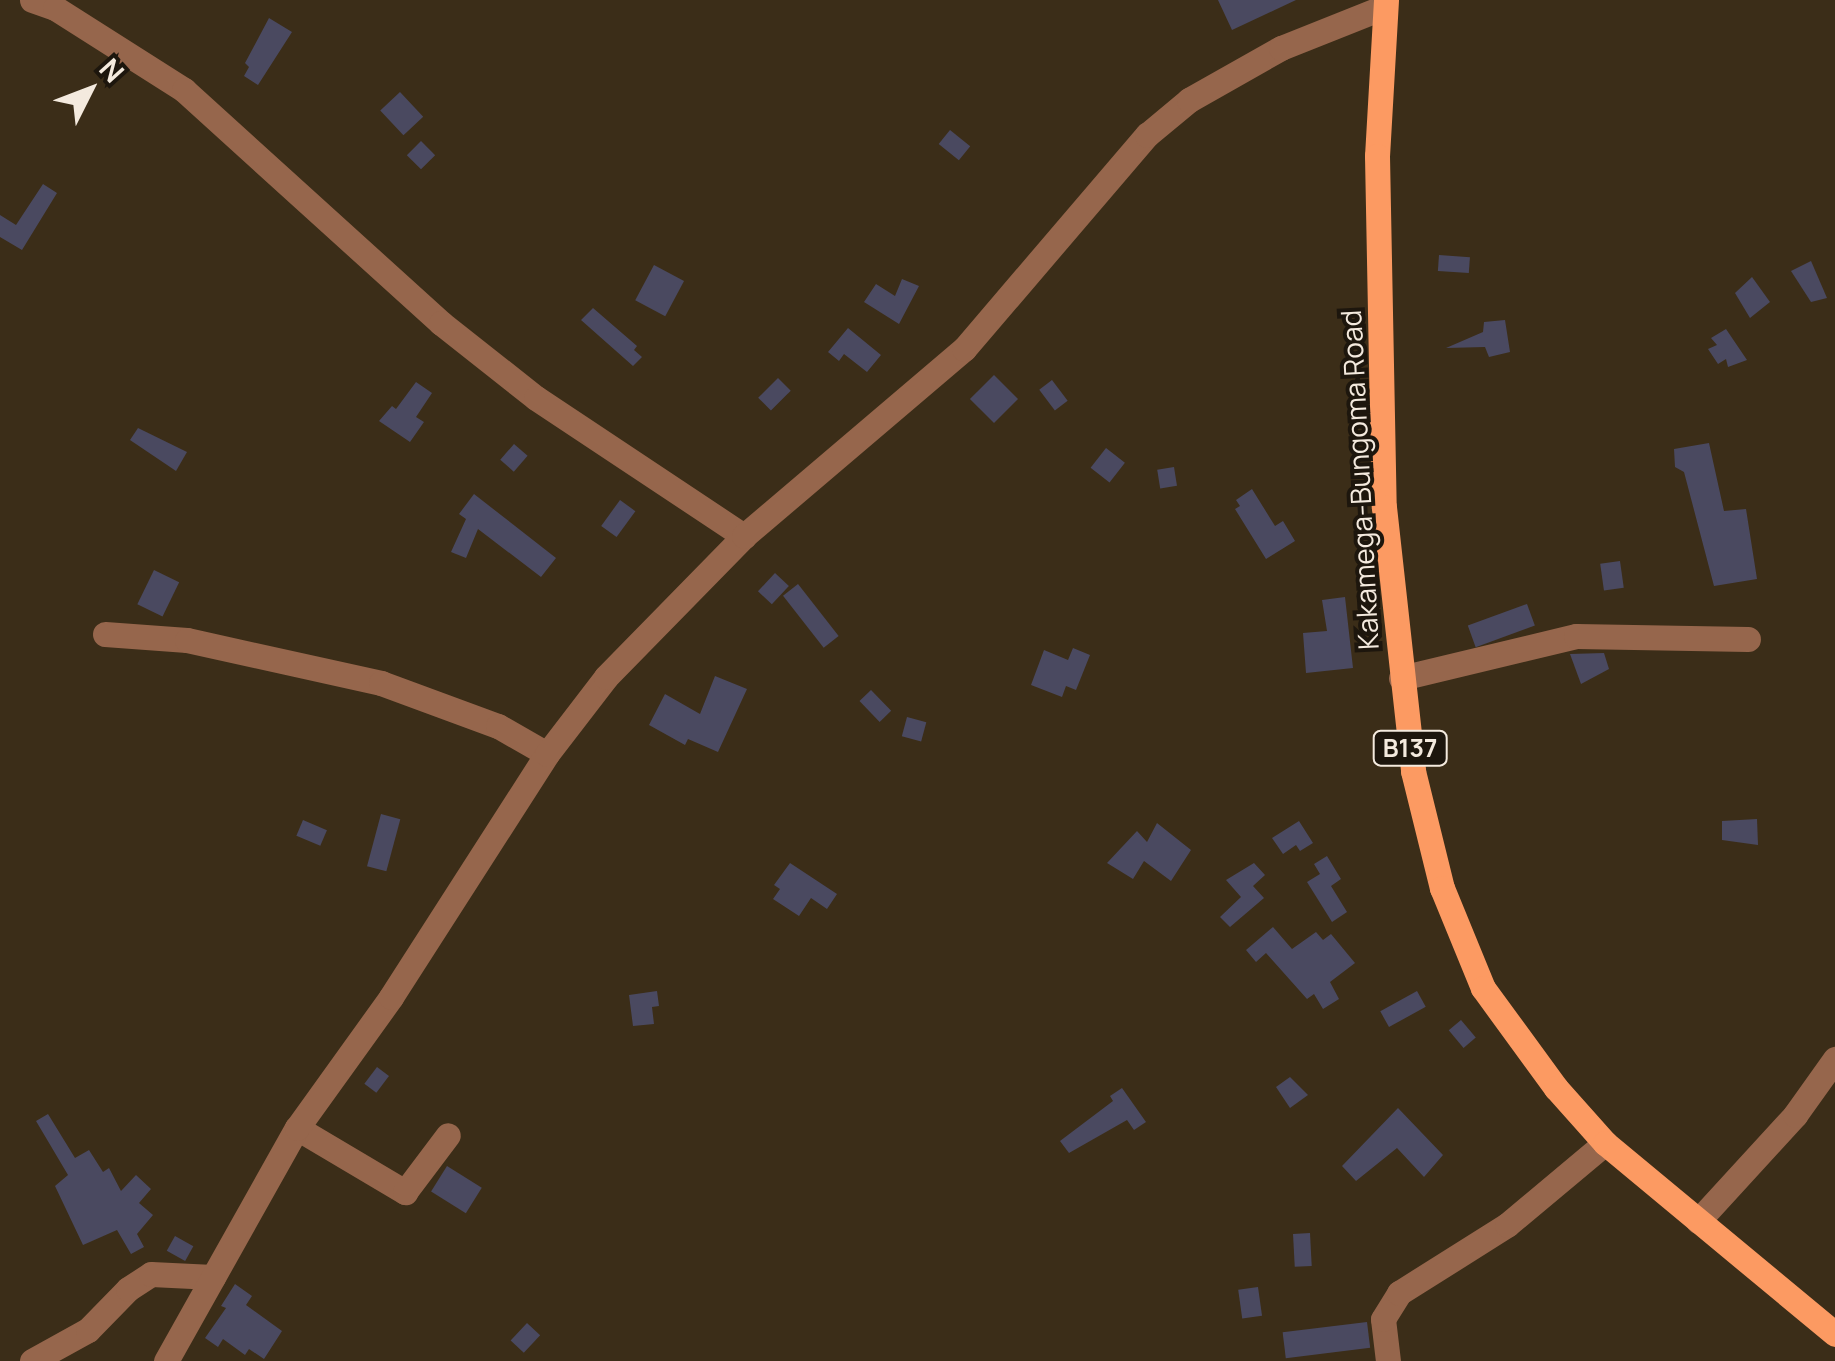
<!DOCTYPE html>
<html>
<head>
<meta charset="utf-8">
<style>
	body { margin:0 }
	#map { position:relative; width:1835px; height:1361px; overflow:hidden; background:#3b2d18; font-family:Manrope,sans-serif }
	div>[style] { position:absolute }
	.building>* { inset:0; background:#4a4960; transform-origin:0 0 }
	.minor>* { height:25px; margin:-12.5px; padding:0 12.5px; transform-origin:12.5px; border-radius:12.5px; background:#96664c }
	.major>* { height:25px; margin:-12.5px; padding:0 12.5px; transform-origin:12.5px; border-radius:12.5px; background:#fc9a62 }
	span { translate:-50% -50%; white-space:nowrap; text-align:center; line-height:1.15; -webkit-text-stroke:8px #1d160d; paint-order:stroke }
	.shield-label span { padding:2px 8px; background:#1d160d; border:2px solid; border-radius:8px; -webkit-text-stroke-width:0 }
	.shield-label { font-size:25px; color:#f4eade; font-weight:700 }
	.street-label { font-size:28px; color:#f4eade }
	.north { position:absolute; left:40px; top:40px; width:100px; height:100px; -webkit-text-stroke:8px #1d160d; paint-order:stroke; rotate:48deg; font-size:28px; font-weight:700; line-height:40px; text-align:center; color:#f4eade }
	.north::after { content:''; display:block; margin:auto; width:35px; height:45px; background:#f4eade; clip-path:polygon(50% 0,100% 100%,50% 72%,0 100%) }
</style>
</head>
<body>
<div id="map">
	<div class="building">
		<div style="clip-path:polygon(1218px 0,1296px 0,1232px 30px)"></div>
		<div style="clip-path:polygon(269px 18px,292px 32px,258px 85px,244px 76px,249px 67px,245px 63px)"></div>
		<div style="left:400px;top:92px;width:34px;height:27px;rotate:47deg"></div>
		<div style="left:950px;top:130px;width:26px;height:18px;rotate:39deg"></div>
		<div style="left:421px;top:141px;width:20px;height:20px;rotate:45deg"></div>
		<div style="clip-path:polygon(43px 184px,57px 193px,22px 250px,0 237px,0 215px,16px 225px)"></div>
		<div style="left:1439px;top:255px;width:31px;height:16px;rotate:4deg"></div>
		<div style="clip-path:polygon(1811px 261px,1827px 298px,1811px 302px,1791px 271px)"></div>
		<div style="left:654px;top:265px;width:34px;height:40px;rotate:28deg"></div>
		<div style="clip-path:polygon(1752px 277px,1770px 302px,1750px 318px,1735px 293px)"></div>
		<div style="clip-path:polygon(902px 279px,919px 286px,899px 324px,864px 302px,876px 284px,895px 296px)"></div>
		<div style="clip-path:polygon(593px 308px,637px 346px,634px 350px,642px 357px,633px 366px,581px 320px)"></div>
		<div style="clip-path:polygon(1505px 320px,1510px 352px,1489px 357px,1485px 347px,1446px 348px,1483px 332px,1484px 322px)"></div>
		<div style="clip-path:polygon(848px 328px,881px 355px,867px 372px,844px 354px,839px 361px,828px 352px)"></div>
		<div style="clip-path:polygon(1726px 329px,1747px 360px,1728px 367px,1726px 359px,1718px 364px,1708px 349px,1717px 345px,1711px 338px)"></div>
		<div style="left:994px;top:375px;width:34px;height:34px;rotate:45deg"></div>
		<div style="left:778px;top:378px;width:18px;height:28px;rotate:45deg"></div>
		<div style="left:1052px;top:380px;width:26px;height:16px;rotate:53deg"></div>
		<div style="clip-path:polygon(416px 382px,432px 393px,416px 417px,424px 422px,410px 442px,379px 421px,392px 406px,396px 409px)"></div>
		<div style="clip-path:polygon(138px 428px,187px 452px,176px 471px,130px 440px)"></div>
		<div style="clip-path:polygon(1709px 443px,1724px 511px,1746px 509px,1757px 579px,1714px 586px,1684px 472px,1675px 467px,1674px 449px)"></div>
		<div style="left:514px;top:444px;width:18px;height:21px;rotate:41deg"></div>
		<div style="left:1106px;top:448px;width:24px;height:25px;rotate:38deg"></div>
		<div style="left:1174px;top:467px;width:19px;height:17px;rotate:81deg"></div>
		<div style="clip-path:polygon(1252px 489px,1275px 526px,1283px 521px,1295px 541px,1266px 559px,1235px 509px,1240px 506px,1236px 500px)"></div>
		<div style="clip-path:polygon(474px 494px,556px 558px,541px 577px,478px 529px,466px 558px,451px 552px,466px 519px,459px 514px)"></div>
		<div style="left:620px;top:500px;width:19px;height:32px;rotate:36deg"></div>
		<div style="left:1620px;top:561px;width:27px;height:20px;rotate:82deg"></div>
		<div style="left:154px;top:570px;width:28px;height:38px;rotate:26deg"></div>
		<div style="left:775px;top:573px;width:19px;height:25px;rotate:43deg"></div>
		<div style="left:798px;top:584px;width:66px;height:19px;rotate:52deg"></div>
		<div style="clip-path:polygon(1345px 597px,1353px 668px,1306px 673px,1303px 633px,1327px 631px,1322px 600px)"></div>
		<div style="left:1527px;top:604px;width:23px;height:63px;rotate:70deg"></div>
		<div style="clip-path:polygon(1073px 648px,1090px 655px,1076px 690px,1066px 686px,1062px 697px,1031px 685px,1044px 650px,1068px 660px)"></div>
		<div style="clip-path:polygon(1604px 653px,1609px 669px,1581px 684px,1570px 654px)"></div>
		<div style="clip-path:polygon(715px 676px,747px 689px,718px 752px,688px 739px,685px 745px,649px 725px,665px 694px,700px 714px)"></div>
		<div style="left:871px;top:690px;width:29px;height:16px;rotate:46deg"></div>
		<div style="left:907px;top:717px;width:20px;height:20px;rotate:15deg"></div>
		<div style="left:381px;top:814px;width:20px;height:54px;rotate:15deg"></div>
		<div style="clip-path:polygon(1757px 819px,1758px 845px,1722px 840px,1722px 821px)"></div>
		<div style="left:303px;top:820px;width:26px;height:17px;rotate:23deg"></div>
		<div style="clip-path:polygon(1299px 821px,1313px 843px,1300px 851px,1296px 845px,1283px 854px,1272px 838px)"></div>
		<div style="clip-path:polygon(1157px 823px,1191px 850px,1171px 881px,1144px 861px,1133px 879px,1107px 863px,1137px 831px,1147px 842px)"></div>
		<div style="clip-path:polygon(1327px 856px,1341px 879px,1331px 886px,1347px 912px,1332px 922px,1307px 882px,1320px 874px,1314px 864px)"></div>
		<div style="clip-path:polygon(790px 863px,837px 894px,827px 909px,811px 898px,799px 916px,773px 899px,780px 889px,774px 885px)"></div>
		<div style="clip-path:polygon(1254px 863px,1265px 875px,1253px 886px,1264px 898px,1230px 927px,1220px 917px,1241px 897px,1226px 880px)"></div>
		<div style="clip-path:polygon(1273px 927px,1292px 949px,1316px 932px,1323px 940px,1331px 934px,1355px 963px,1330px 982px,1339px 999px,1323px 1009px,1314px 994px,1307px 999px,1266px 953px,1256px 962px,1246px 950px)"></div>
		<div style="clip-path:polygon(657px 991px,659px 1006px,652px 1007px,654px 1024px,633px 1026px,629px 995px)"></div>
		<div style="left:1417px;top:991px;width:18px;height:42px;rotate:61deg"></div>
		<div style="left:1461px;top:1020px;width:23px;height:16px;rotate:50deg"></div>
		<div style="left:377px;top:1067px;width:15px;height:21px;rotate:37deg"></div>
		<div style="clip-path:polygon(1290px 1077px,1308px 1095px,1290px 1108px,1276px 1087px)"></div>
		<div style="clip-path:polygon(1122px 1088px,1146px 1122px,1134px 1130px,1127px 1120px,1069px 1153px,1060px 1141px,1113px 1101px,1110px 1096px)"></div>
		<div style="clip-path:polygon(1398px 1108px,1443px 1155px,1424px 1177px,1397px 1148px,1356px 1181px,1342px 1166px)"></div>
		<div style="clip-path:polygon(48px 1114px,75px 1158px,89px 1150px,103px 1172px,109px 1168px,121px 1191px,136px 1175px,151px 1189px,139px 1203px,153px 1215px,137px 1234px,144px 1247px,131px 1254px,117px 1230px,83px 1245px,55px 1186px,68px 1175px,36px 1121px)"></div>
		<div style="left:447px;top:1166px;width:41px;height:30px;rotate:32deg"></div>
		<div style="left:1310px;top:1233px;width:33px;height:17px;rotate:87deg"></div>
		<div style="left:175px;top:1236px;width:21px;height:17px;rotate:29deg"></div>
		<div style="clip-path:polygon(235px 1284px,252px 1296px,246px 1305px,282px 1331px,264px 1359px,249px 1349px,245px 1355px,223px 1339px,218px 1347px,205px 1338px,226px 1308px,221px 1306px)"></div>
		<div style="left:1258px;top:1287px;width:29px;height:20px;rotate:82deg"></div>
		<div style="left:1367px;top:1322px;width:26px;height:85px;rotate:83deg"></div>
		<div style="left:527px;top:1323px;width:18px;height:24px;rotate:43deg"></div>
	</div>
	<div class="minor">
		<div style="left:32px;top:0;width:24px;rotate:19deg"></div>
		<div style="left:55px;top:8px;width:153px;rotate:32.4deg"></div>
		<div style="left:184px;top:90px;width:347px;rotate:42.2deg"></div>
		<div style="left:441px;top:323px;width:121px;rotate:38.3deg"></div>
		<div style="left:536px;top:398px;width:250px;rotate:33.6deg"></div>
		<div style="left:105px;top:634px;width:82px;rotate:4.2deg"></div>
		<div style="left:187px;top:640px;width:199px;rotate:12.5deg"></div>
		<div style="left:381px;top:683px;width:125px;rotate:20.2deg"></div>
		<div style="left:498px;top:726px;width:56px;rotate:29.7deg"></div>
		<div style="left:1401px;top:678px;width:180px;rotate:-13.5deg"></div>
		<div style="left:1576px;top:636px;width:172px;rotate:1deg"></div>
		<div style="left:297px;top:1128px;width:126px;rotate:30.7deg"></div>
		<div style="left:405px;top:1192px;width:71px;rotate:-53deg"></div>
		<div style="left:1698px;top:1221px;width:144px;rotate:-47.5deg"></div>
		<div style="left:1795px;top:1115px;width:69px;rotate:-54.5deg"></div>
		<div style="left:32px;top:1361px;width:64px;rotate:-29deg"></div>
		<div style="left:88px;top:1330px;width:57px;rotate:-45.7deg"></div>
		<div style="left:128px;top:1289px;width:27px;rotate:-33deg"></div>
		<div style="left:151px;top:1274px;width:62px;rotate:2.8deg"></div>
		<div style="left:166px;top:1361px;width:267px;rotate:-60.7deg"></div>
		<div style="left:297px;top:1128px;width:161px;rotate:-54.3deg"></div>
		<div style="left:391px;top:997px;width:289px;rotate:-57.3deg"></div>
		<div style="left:547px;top:754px;width:97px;rotate:-52.5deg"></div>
		<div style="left:606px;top:677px;width:197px;rotate:-45.6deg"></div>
		<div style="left:744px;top:536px;width:289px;rotate:-40.4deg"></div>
		<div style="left:964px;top:349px;width:282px;rotate:-49.5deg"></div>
		<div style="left:1147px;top:135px;width:55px;rotate:-39.8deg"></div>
		<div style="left:1189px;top:100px;width:106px;rotate:-29.5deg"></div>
		<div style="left:1281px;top:48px;width:111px;rotate:-21.7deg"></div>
		<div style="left:1388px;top:1361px;width:42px;rotate:-96.8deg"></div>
		<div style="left:1383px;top:1319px;width:31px;rotate:-58deg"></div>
		<div style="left:1399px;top:1293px;width:128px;rotate:-32.2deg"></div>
		<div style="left:1507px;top:1225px;width:128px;rotate:-39.9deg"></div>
	</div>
	<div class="major">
		<div style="left:1386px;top:0;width:156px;rotate:93.3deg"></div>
		<div style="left:1377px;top:156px;width:351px;rotate:88.9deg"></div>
		<div style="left:1384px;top:507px;width:266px;rotate:83.7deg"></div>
		<div style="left:1413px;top:771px;width:121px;rotate:76.1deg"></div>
		<div style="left:1442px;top:888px;width:108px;rotate:67.7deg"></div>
		<div style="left:1483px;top:988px;width:124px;rotate:53.9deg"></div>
		<div style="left:1556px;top:1088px;width:74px;rotate:48.3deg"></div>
		<div style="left:1605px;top:1143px;width:299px;rotate:39.7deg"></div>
	</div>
	<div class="shield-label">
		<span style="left:1410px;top:748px">B137</span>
	</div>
	<div class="street-label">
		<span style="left:1359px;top:480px;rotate:-93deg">Kakamega-Bungoma Road</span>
	</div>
	<div class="north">N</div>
</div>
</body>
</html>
